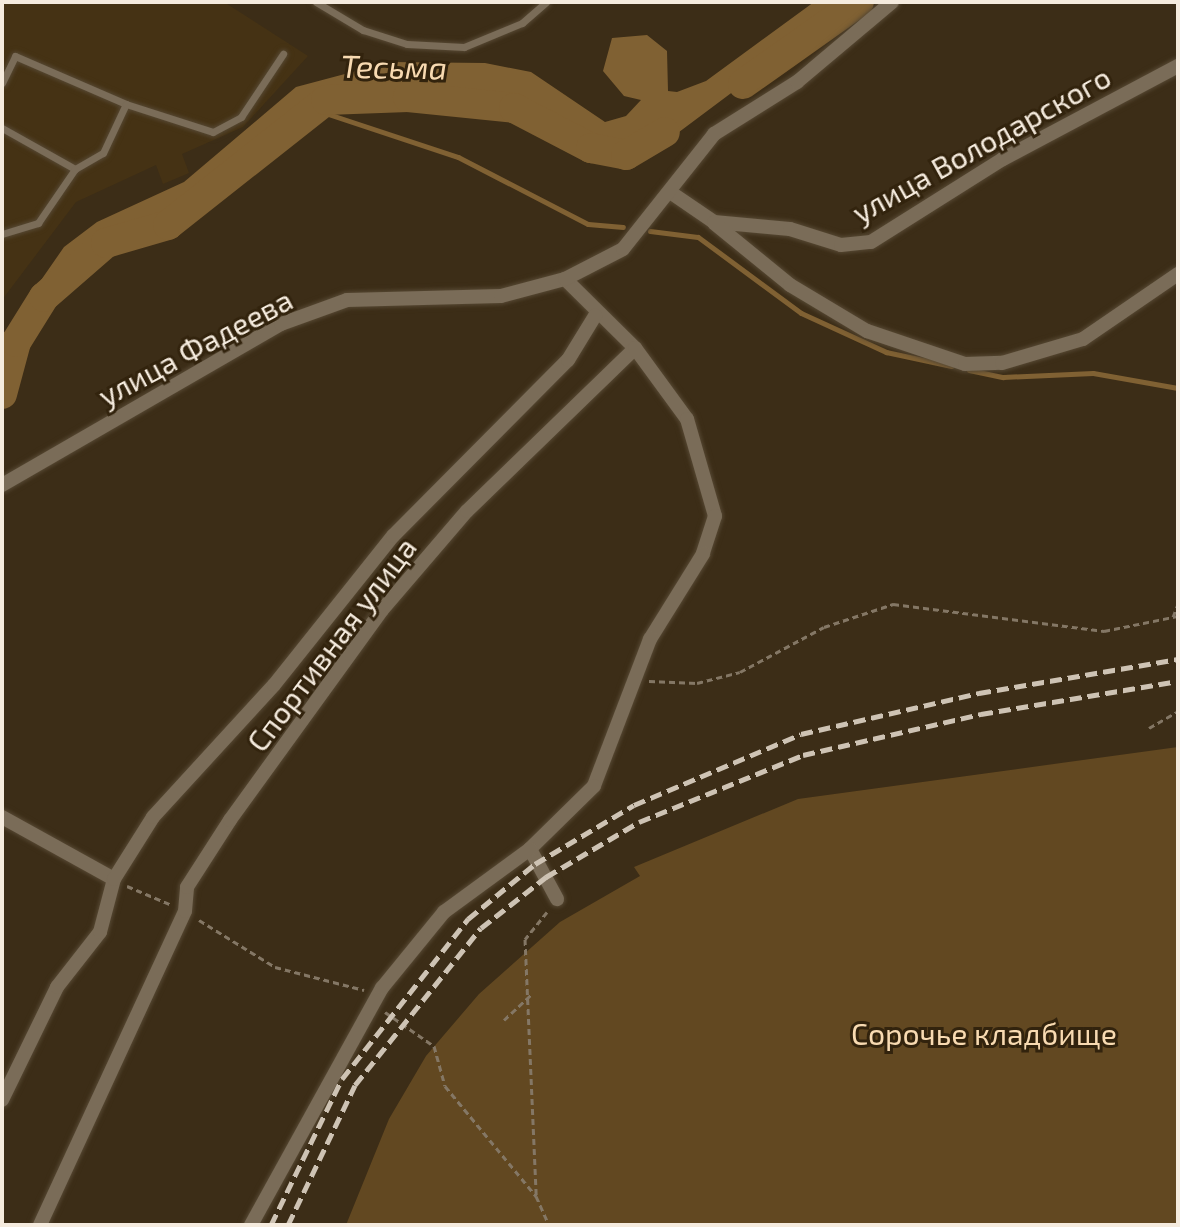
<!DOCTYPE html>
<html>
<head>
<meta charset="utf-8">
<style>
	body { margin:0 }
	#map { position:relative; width:1180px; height:1227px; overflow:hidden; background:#3c2d17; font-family:"Exo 2",sans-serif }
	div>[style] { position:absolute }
	.built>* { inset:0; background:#453214 }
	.green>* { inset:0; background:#624821 }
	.water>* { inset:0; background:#806133 }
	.stream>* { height:5px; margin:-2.5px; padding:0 2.5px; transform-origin:2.5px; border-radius:2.5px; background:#806133 }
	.river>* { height:30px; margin:-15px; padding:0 15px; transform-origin:15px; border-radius:15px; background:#806133 }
	.path>* { height:3px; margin-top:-1.5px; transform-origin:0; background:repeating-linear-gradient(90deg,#847765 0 6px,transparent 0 10px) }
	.roads { filter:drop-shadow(0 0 2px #564833) drop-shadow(0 0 2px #564833) }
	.lane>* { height:7px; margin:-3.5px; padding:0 3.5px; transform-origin:3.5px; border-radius:3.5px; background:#7a6c58 }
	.street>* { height:14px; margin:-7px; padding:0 7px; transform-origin:7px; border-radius:7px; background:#7a6c58 }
	.rail>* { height:5px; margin-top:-2.5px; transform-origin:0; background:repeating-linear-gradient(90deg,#cec3b4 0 12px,transparent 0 18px) }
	span { translate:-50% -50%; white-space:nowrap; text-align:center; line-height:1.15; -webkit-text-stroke:6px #32230d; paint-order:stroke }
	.street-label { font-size:30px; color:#f5ebde }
	.park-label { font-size:30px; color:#f8dab1 }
	.water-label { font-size:32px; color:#f8dab1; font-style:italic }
	.frame { position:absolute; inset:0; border:4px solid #f5ebde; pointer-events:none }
</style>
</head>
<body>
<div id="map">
	<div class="built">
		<div style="clip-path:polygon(2px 2px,224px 2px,308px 56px,243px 127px,182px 154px,189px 173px,163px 184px,156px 165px,76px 202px,2px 300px)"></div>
	</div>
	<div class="green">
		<div style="clip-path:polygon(1178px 747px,1178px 1225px,346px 1225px,389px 1119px,426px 1056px,479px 994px,560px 922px,640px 876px,634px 867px,798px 799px)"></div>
	</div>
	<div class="water">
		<div style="clip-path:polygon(814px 2px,853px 2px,659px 147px,636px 153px,600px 147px,558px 117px,516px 98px,406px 87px,292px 116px,204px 196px,81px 257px,45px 292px,2px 386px,12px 322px,64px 247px,97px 222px,184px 182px,296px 87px,390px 62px,485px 63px,531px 72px,605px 122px,626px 116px,641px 100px,624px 96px,603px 71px,612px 38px,647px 35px,667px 51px,668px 91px,677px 92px,706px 81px)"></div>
	</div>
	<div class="stream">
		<div style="left:313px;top:109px;width:153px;rotate:18.3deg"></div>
		<div style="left:458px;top:157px;width:146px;rotate:27.3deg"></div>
		<div style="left:588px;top:224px;width:35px;rotate:5deg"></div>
		<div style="left:650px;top:231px;width:48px;rotate:7.1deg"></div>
		<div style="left:698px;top:237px;width:128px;rotate:36.4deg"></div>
		<div style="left:801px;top:313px;width:94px;rotate:24.6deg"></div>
		<div style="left:886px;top:352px;width:67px;rotate:12deg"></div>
		<div style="left:969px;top:370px;width:35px;rotate:12deg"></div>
		<div style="left:1003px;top:377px;width:90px;rotate:-2.5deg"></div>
		<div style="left:1093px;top:373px;width:86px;rotate:10deg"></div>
	</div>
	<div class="river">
		<div style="left:743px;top:84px;width:142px;rotate:-35.3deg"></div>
		<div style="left:2px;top:394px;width:54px;rotate:-74.9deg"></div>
		<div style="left:16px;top:342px;width:53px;rotate:-58.1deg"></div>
		<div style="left:44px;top:297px;width:82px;rotate:-41.1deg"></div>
		<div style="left:106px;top:243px;width:65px;rotate:-16.2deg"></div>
		<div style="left:168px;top:225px;width:201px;rotate:-38.3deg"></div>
		<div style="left:326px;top:100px;width:82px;rotate:-2.1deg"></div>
		<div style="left:408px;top:97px;width:107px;rotate:5.9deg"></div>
		<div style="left:514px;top:108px;width:87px;rotate:27.5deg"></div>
		<div style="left:591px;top:148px;width:36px;rotate:11deg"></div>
		<div style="left:626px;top:155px;width:45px;rotate:-30.5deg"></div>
	</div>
	<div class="path">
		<div style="left:1173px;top:617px;width:14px;rotate:-69deg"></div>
		<div style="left:649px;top:681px;width:48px;rotate:2.4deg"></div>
		<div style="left:697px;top:683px;width:44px;rotate:-14.3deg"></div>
		<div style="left:740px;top:672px;width:95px;rotate:-28.2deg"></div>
		<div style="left:824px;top:627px;width:73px;rotate:-18.4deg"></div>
		<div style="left:893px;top:604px;width:213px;rotate:7.3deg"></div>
		<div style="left:1104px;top:631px;width:76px;rotate:-11.5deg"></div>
		<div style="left:1149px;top:728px;width:34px;rotate:-30deg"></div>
		<div style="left:127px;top:886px;width:49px;rotate:22.9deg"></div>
		<div style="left:547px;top:912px;width:35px;rotate:129deg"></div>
		<div style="left:525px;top:939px;width:257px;rotate:87.5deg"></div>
		<div style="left:536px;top:1196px;width:32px;rotate:66deg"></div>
		<div style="left:199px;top:920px;width:89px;rotate:31.7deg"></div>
		<div style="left:275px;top:967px;width:92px;rotate:14.5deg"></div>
		<div style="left:385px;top:1012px;width:60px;rotate:34.8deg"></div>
		<div style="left:434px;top:1046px;width:41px;rotate:74.6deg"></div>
		<div style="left:445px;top:1086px;width:143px;rotate:50.4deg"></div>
		<div style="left:504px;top:1020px;width:37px;rotate:-43deg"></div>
	</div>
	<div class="roads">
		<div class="lane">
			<div style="left:316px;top:2px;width:55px;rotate:30.8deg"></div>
			<div style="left:363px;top:30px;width:46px;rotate:17.7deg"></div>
			<div style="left:407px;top:44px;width:57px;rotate:3deg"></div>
			<div style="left:464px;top:47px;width:63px;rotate:-22.5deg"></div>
			<div style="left:522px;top:23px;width:32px;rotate:-41deg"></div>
			<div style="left:2px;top:83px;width:30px;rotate:-64deg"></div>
			<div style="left:15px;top:56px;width:121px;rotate:23.4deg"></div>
			<div style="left:2px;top:128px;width:84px;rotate:29.3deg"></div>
			<div style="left:2px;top:234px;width:38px;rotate:-17deg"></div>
			<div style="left:38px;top:223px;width:65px;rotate:-55.6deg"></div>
			<div style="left:75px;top:169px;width:32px;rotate:-30deg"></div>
			<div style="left:103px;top:153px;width:54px;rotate:-64.9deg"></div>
			<div style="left:126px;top:104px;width:91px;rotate:17.8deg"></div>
			<div style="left:213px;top:132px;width:32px;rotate:-28deg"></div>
			<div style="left:241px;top:117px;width:76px;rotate:-56.3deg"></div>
		</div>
		<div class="street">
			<div style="left:670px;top:192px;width:53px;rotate:34.3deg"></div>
			<div style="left:714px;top:222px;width:76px;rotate:5.3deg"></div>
			<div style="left:790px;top:229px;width:53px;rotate:17.4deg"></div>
			<div style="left:841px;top:245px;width:30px;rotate:-6deg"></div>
			<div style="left:871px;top:242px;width:156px;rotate:-32.2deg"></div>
			<div style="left:1003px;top:159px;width:198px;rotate:-28deg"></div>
			<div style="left:714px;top:223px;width:98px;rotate:39.2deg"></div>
			<div style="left:790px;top:285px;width:90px;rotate:30.9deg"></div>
			<div style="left:867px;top:331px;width:103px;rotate:18.6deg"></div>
			<div style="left:965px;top:364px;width:37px;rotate:-2deg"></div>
			<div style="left:1002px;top:363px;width:84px;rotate:-16.5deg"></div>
			<div style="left:1083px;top:339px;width:115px;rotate:-34.4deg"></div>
			<div style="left:565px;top:279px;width:98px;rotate:44.6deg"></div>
			<div style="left:2px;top:485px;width:322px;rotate:-30deg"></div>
			<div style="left:281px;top:324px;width:70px;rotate:-20deg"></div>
			<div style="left:347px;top:300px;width:154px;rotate:-1.5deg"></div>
			<div style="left:501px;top:296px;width:66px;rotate:-14.9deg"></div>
			<div style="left:565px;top:279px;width:65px;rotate:-27.3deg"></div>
			<div style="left:623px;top:249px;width:147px;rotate:-51.6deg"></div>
			<div style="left:714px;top:134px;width:98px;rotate:-32.1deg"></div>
			<div style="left:797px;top:82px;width:124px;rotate:-40.1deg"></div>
			<div style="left:2px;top:817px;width:128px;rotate:29deg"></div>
			<div style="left:2px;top:1100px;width:126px;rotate:-64deg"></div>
			<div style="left:57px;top:987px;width:70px;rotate:-52deg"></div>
			<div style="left:100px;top:932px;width:55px;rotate:-75.2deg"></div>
			<div style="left:114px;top:879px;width:73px;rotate:-57.8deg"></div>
			<div style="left:153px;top:817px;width:179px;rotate:-47.5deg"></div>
			<div style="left:274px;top:685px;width:191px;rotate:-51.4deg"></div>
			<div style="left:393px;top:536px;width:248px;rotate:-45.2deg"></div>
			<div style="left:568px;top:360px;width:52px;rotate:-58.5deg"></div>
			<div style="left:40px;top:1225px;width:346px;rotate:-65.2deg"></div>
			<div style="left:185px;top:911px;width:24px;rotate:-85deg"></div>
			<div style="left:187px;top:887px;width:80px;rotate:-57.3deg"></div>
			<div style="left:230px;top:820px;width:259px;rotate:-54.1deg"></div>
			<div style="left:382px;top:610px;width:130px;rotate:-49.4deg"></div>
			<div style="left:467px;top:511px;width:234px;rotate:-44.1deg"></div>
			<div style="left:635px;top:348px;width:88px;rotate:53.8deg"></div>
			<div style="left:687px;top:419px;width:101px;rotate:73.9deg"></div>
			<div style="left:715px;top:516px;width:40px;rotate:108deg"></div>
			<div style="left:703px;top:554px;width:100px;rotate:121.9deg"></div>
			<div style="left:650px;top:639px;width:157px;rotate:110.9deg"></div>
			<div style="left:594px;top:786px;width:90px;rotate:135.5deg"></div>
			<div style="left:530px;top:849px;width:57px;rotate:61.6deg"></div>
			<div style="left:251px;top:1225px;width:271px;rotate:-61.1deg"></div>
			<div style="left:382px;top:988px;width:98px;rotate:-50.8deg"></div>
			<div style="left:444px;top:912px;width:107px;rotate:-36.2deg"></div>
		</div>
	</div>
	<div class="rail">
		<div style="left:271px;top:1225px;width:162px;rotate:-64.1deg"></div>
		<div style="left:342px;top:1079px;width:204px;rotate:-51.8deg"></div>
		<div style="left:468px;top:919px;width:87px;rotate:-39.4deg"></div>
		<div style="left:535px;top:864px;width:115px;rotate:-30.8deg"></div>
		<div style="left:634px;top:805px;width:181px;rotate:-23deg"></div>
		<div style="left:801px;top:734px;width:183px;rotate:-13deg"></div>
		<div style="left:979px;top:693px;width:202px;rotate:-9.7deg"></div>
		<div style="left:288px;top:1225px;width:155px;rotate:-64.4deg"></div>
		<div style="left:355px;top:1085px;width:201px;rotate:-51.3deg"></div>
		<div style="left:481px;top:928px;width:83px;rotate:-38.1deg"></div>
		<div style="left:546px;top:877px;width:108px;rotate:-30.6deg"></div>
		<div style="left:639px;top:822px;width:177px;rotate:-22.2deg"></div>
		<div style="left:803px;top:755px;width:183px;rotate:-13deg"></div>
		<div style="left:981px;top:714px;width:200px;rotate:-9.5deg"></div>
	</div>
	<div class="street-label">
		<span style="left:981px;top:144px;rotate:-29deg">улица Володарского</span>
		<span style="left:195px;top:347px;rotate:-28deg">улица Фадеева</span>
		<span style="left:331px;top:644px;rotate:-53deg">Спортивная улица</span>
	</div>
	<div class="park-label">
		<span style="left:984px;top:1033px">Сорочье кладбище</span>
	</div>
	<div class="water-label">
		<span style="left:394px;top:66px;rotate:1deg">Тесьма</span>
	</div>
	<div class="frame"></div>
</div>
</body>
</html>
